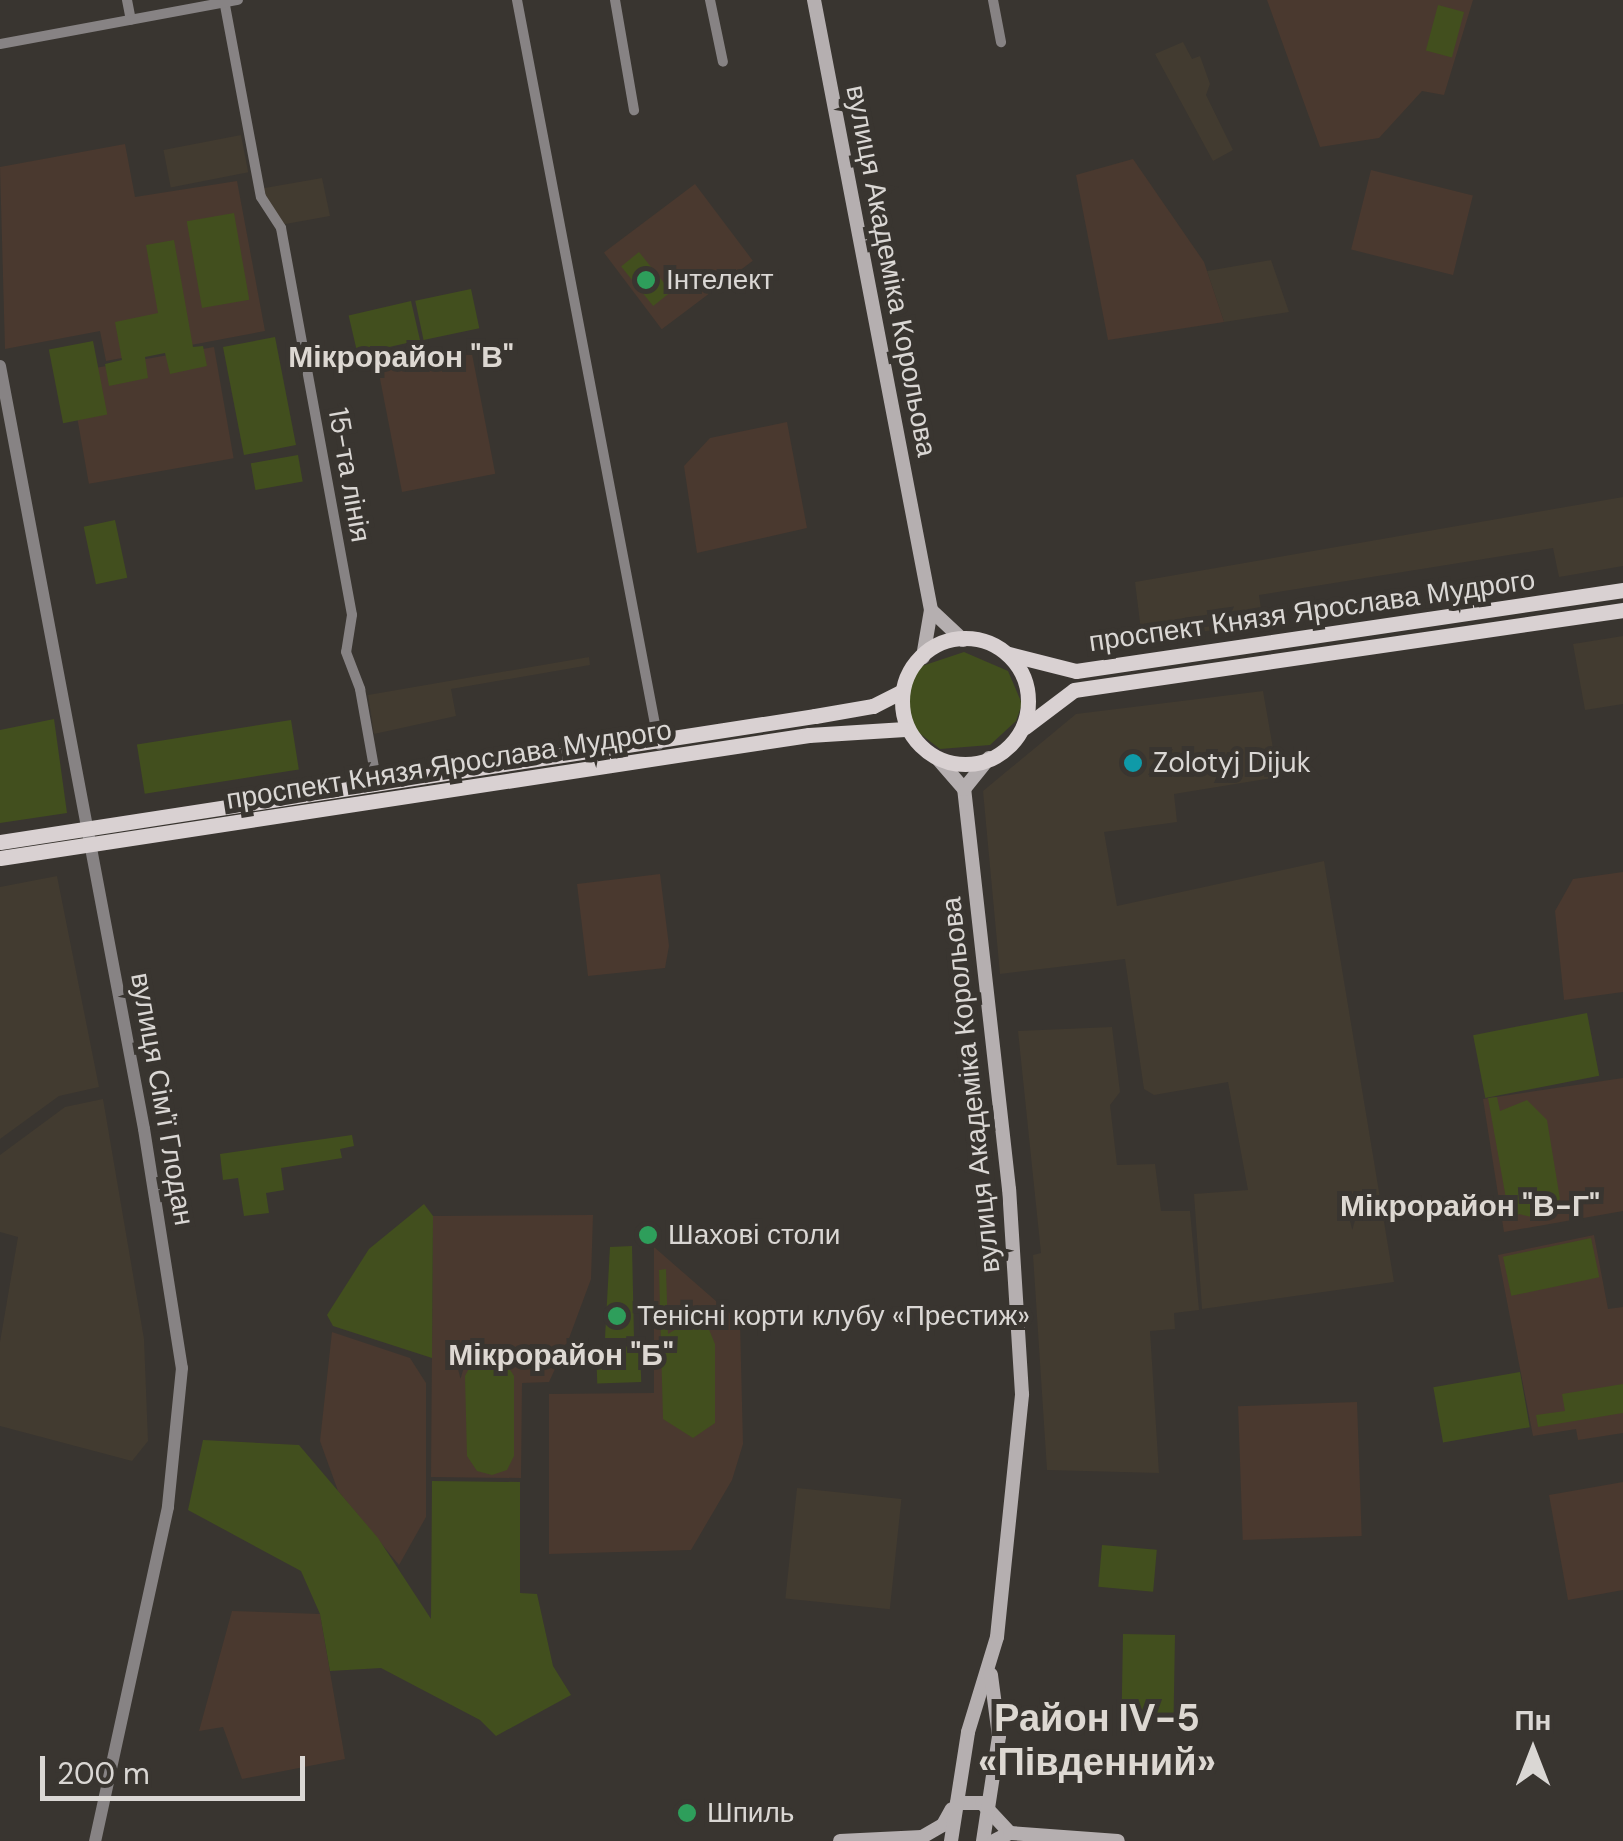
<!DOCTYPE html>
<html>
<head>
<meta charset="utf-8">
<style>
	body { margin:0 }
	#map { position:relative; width:1623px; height:1841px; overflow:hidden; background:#393530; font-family:"DM Sans",sans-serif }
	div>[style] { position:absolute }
	.built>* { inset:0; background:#423b30; transform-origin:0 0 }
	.education>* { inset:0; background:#4a392f; transform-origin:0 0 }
	.green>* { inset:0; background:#424f1e; transform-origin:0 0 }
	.minor>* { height:10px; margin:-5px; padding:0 5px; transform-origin:5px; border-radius:5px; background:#878384 }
	.tertiary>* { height:12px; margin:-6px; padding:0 6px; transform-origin:6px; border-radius:6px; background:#878384 }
	.secondary>* { height:14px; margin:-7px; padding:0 7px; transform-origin:7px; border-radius:7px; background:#b5afb0 }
	.primary>* { height:15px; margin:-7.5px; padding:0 7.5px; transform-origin:7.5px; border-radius:7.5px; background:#d9d1d2 }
	.primary>.ring { margin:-7.5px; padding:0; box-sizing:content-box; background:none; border:15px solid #d9d1d2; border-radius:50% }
	.dots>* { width:28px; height:28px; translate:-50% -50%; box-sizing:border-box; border:5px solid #393530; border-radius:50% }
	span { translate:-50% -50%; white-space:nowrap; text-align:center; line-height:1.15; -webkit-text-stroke:10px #393530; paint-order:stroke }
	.street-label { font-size:28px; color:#dad7d4 }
	.poi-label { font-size:28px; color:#dad7d4 }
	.left { translate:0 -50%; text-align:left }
	.neighbourhood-label { font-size:30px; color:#ddd8d2; font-weight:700 }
	.district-label { font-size:38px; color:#ddd8d2; font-weight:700 }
	.north { position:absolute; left:1483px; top:1701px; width:100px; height:100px; -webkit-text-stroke:8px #393530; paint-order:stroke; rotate:0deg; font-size:28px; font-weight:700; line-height:40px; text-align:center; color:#dad7d4 }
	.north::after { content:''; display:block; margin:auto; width:35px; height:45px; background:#dad7d4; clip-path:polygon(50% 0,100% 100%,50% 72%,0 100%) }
	.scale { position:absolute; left:40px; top:1756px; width:265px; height:45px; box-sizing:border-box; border:5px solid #dad7d4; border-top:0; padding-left:12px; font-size:30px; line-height:35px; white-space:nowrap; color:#dad7d4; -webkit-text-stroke:8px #393530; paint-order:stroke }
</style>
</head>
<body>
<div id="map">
	<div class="built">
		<div style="clip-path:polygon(1183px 42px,1192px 59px,1200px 56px,1210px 84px,1206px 95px,1233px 150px,1213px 161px,1155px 54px)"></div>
		<div style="left:241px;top:135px;width:38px;height:79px;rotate:79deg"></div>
		<div style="clip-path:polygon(322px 178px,330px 216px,280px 225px,259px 189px)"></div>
		<div style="clip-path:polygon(1271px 260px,1289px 312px,1224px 322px,1207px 271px)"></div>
		<div style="clip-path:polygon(1623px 497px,1623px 566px,1559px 577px,1553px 548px,1259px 595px,1263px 624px,1142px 639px,1135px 582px)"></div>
		<div style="clip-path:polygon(1623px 636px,1623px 704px,1585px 710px,1573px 644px)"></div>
		<div style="clip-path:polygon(589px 657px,590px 665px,451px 689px,456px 716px,374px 734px,368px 695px)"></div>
		<div style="clip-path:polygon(1263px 691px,1278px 777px,1174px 794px,1177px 822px,1104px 832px,1117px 906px,1324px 861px,1394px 1282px,1202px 1309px,1194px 1194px,1248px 1190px,1228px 1082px,1154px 1095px,1144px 1089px,1125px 959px,1000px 974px,983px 791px,1076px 714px)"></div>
		<div style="clip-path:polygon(57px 876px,99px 1087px,59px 1096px,0 1139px,0 887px)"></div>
		<div style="clip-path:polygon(1112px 1027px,1120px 1092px,1110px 1105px,1117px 1165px,1155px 1164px,1161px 1211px,1190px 1211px,1199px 1310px,1174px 1313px,1175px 1329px,1150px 1331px,1159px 1473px,1047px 1470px,1033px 1255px,1041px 1253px,1018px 1031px)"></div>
		<div style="clip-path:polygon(103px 1099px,144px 1339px,148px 1441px,132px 1461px,0 1426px,0 1342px,18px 1237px,0 1232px,0 1155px,65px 1107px)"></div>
		<div style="left:797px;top:1488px;width:105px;height:111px;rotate:6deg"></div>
	</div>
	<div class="education">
		<div style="clip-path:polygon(1267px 0,1473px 0,1444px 95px,1422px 91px,1379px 138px,1320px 147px)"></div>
		<div style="clip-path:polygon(125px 144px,135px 197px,237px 181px,265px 331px,106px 361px,100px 331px,5px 349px,0 167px)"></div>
		<div style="clip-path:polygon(1133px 159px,1204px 262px,1224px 322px,1108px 340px,1076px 175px)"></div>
		<div style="left:1371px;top:170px;width:105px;height:82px;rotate:14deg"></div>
		<div style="left:695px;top:184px;width:96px;height:114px;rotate:53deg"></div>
		<div style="left:214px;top:347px;width:113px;height:147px;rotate:80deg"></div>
		<div style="left:472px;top:354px;width:122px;height:95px;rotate:79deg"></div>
		<div style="clip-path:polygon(787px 422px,807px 528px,697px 553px,684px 466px,710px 438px)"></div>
		<div style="clip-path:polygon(1623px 872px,1623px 992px,1564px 1000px,1555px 911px,1573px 879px)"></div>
		<div style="clip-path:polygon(660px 874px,669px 946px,665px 968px,588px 976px,577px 884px)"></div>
		<div style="clip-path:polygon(1623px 1078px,1623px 1211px,1504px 1232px,1483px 1099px)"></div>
		<div style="clip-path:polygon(593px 1215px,591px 1279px,568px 1341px,549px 1382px,522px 1383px,521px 1478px,431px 1477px,433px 1216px)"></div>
		<div style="clip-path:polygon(1594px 1235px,1608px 1309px,1623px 1307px,1623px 1433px,1578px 1440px,1576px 1429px,1533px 1436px,1498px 1255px)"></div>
		<div style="clip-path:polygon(654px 1247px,740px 1322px,743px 1444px,732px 1480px,691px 1550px,549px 1554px,549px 1394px,654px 1393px)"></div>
		<div style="clip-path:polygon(332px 1332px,410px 1358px,426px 1383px,426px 1517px,399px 1565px,338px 1491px,320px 1441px)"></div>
		<div style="left:1357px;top:1402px;width:134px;height:119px;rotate:88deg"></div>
		<div style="clip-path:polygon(1623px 1482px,1623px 1590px,1568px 1600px,1549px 1495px)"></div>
		<div style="clip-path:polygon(232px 1611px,320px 1614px,345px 1759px,242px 1779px,223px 1727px,199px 1731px)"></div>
	</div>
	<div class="green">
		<div style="left:1438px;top:5px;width:27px;height:47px;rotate:15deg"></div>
		<div style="left:234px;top:213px;width:88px;height:48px;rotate:80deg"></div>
		<div style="clip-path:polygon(174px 240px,193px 347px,203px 346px,207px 366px,170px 374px,165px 353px,145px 357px,148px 378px,109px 386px,105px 364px,122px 360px,115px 322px,158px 313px,146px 245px)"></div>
		<div style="left:639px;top:252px;width:51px;height:23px;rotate:51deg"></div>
		<div style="left:471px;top:289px;width:40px;height:57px;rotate:78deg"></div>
		<div style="left:411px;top:301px;width:40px;height:64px;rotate:77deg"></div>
		<div style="left:275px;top:337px;width:110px;height:53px;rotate:79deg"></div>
		<div style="left:93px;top:341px;width:75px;height:45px;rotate:79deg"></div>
		<div style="left:298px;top:455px;width:27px;height:48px;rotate:80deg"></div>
		<div style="left:115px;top:520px;width:59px;height:32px;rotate:78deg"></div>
		<div style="clip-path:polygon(964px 652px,1008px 671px,1022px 704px,1016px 721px,990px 745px,940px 749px,914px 729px,906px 696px,919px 667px)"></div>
		<div style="clip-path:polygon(54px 719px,67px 813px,0 823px,0 730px)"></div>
		<div style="left:291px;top:720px;width:50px;height:156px;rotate:81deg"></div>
		<div style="left:1587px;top:1013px;width:64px;height:116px;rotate:79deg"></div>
		<div style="clip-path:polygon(1497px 1097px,1500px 1111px,1527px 1100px,1547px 1120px,1560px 1199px,1540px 1219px,1519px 1214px,1510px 1221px,1488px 1098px)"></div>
		<div style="clip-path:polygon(352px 1135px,354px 1146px,340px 1149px,342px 1158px,281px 1168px,284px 1190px,266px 1193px,269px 1213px,244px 1216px,238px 1178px,223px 1180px,220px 1154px)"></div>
		<div style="clip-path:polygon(424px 1204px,433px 1216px,432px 1358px,333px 1326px,327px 1315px,369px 1249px)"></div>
		<div style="left:1591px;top:1238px;width:40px;height:90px;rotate:78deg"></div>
		<div style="clip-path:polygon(632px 1246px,634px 1338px,605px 1338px,610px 1247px)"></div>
		<div style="clip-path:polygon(666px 1269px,668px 1334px,691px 1320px,708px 1327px,715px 1344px,715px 1423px,693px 1438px,663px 1419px,659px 1270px)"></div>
		<div style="left:640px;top:1346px;width:36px;height:44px;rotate:88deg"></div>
		<div style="clip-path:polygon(488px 1356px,504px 1360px,514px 1376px,514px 1456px,507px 1470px,492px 1475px,477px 1471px,467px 1456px,465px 1376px,473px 1361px)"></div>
		<div style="left:1520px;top:1372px;width:56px;height:88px;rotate:80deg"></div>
		<div style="clip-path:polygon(1623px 1384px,1623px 1413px,1538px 1427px,1536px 1415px,1565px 1411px,1562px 1394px)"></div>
		<div style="clip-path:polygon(203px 1440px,299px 1445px,378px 1538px,431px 1619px,432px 1481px,520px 1482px,520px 1593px,537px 1594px,553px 1666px,571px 1695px,496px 1736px,480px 1720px,381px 1668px,330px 1671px,320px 1614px,301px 1571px,188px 1510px)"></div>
		<div style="left:1102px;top:1545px;width:55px;height:42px;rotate:5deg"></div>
		<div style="left:1123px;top:1634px;width:52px;height:90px;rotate:1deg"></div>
	</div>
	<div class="minor">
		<div style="left:127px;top:0;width:20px;rotate:79deg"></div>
		<div style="left:224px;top:0;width:200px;rotate:79.4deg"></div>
		<div style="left:261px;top:197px;width:37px;rotate:57deg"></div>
		<div style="left:281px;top:228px;width:393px;rotate:79.6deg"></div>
		<div style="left:352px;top:615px;width:37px;rotate:99deg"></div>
		<div style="left:346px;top:652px;width:40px;rotate:69deg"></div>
		<div style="left:360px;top:689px;width:97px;rotate:79.9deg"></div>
		<div style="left:517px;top:0;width:758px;rotate:79.21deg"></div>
		<div style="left:615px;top:0;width:112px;rotate:80.2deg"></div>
		<div style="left:710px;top:0;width:63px;rotate:78.2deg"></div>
		<div style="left:993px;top:0;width:43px;rotate:79.2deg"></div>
		<div style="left:0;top:44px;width:242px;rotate:-10.5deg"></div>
	</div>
	<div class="tertiary">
		<div style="left:0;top:366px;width:776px;rotate:79.31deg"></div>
		<div style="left:144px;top:1129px;width:242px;rotate:81deg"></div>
		<div style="left:182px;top:1368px;width:140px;rotate:95.8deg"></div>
		<div style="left:168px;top:1507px;width:342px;rotate:102.3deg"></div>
	</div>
	<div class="secondary">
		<div style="left:814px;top:0;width:621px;rotate:79.14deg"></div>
		<div style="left:931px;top:610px;width:48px;rotate:99.7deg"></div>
		<div style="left:931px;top:610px;width:44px;rotate:43.2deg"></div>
		<div style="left:937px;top:758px;width:41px;rotate:48.9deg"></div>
		<div style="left:957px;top:1803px;width:25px"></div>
		<div style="left:982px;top:1803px;width:41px;rotate:47deg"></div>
		<div style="left:840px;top:1841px;width:82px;rotate:-2.8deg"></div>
		<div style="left:922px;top:1837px;width:24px;rotate:-30deg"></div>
		<div style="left:943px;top:1825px;width:18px;rotate:-61deg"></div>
		<div style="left:951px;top:1841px;width:110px;rotate:-81.1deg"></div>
		<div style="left:968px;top:1732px;width:99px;rotate:-73deg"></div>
		<div style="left:997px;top:1637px;width:244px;rotate:-84.1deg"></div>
		<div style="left:1022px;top:1394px;width:205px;rotate:-93.6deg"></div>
		<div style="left:1009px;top:1189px;width:403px;rotate:-96.4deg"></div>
		<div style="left:964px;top:789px;width:40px;rotate:-51deg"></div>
		<div style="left:983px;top:1841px;width:106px;rotate:-81.3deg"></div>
		<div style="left:999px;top:1736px;width:62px;rotate:-97.5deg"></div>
		<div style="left:994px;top:1841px;width:18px;rotate:-27deg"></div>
		<div style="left:1010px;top:1833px;width:108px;rotate:4.2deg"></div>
	</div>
	<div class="primary">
		<div class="ring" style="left:902px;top:638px;width:111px;height:111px"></div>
		<div style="left:1009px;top:654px;width:69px;rotate:14.2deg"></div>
		<div style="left:1076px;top:671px;width:553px;rotate:-8.42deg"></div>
		<div style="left:1025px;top:727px;width:61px;rotate:-37.1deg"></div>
		<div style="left:1074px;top:690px;width:555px;rotate:-8.29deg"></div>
		<div style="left:0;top:842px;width:825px;rotate:-8.79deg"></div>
		<div style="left:815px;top:716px;width:59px;rotate:-9.8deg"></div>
		<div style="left:873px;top:706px;width:29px;rotate:-27deg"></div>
		<div style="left:0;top:858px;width:818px;rotate:-8.65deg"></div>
		<div style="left:809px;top:735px;width:96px;rotate:-3.6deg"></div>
	</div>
	<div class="dots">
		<div style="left:646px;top:280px;background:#2e9e5b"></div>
		<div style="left:1133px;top:763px;background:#0f9aa8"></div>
		<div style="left:648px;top:1235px;background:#2e9e5b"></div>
		<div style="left:617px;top:1316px;background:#2e9e5b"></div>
		<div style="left:687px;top:1813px;background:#2e9e5b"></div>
	</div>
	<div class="street-label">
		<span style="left:891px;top:271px;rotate:79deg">вулиця Академіка Корольова</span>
		<span style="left:349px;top:475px;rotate:80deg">15-та лінія</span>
		<span style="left:1312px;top:611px;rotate:-8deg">проспект Князя Ярослава Мудрого</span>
		<span style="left:449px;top:765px;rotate:-9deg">проспект Князя Ярослава Мудрого</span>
		<span style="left:971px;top:1085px;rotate:-96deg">вулиця Академіка Корольова</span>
		<span style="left:162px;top:1099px;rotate:80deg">вулиця Сім'ї Глодан</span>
	</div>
	<div class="poi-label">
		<span class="left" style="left:666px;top:280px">Інтелект</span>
		<span class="left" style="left:1153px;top:763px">Zolotyj Dijuk</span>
		<span class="left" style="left:668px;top:1235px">Шахові столи</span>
		<span class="left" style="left:637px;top:1316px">Тенісні корти клубу «Престиж»</span>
		<span class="left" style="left:707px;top:1813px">Шпиль</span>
	</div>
	<div class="neighbourhood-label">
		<span style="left:401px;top:357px">Мікрорайон "В"</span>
		<span style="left:1470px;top:1206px">Мікрорайон "В-Г"</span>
		<span style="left:561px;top:1355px">Мікрорайон "Б"</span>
	</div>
	<div class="district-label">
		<span style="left:1097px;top:1741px">Район IV-5<br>«Південний»</span>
	</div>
	<div class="north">Пн</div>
	<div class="scale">200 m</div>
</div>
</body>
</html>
